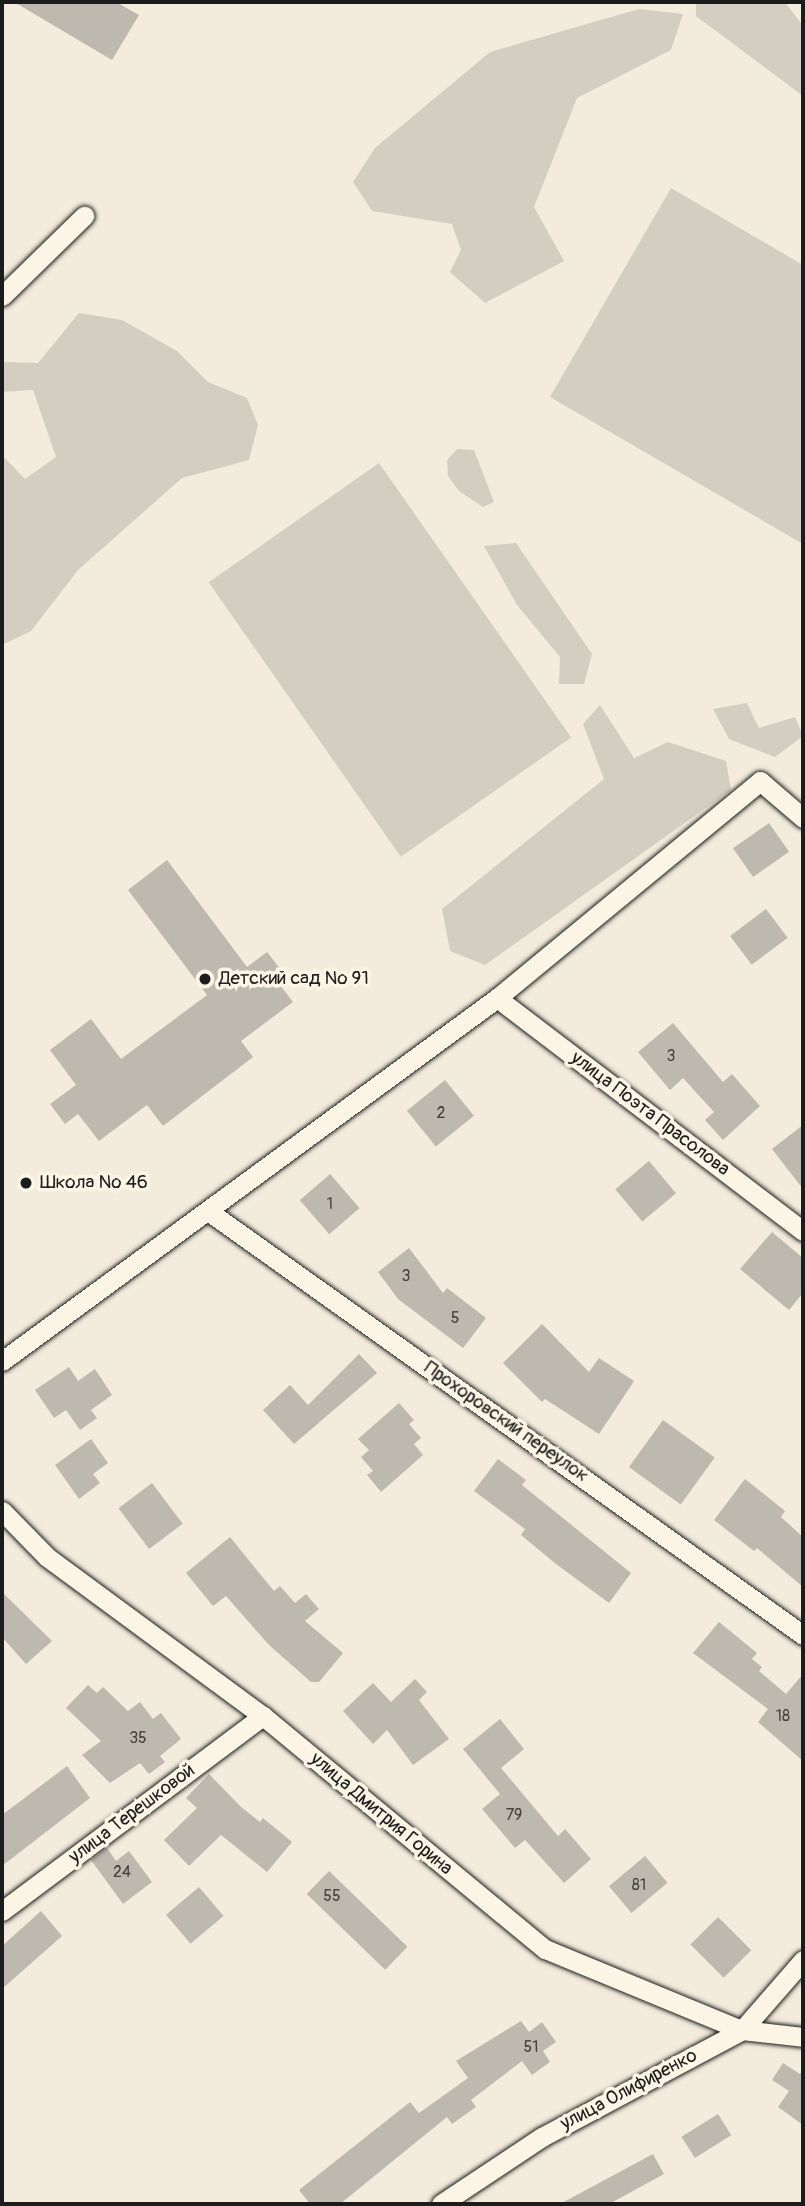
<!DOCTYPE html>
<html>
<head>
<meta charset="utf-8">
<style>
	body { margin:0 }
	#map { position:relative; width:805px; height:2206px; overflow:hidden; background:#f3ecdd; font-family:Pangolin,sans-serif }
	div>[style] { position:absolute }
	.green>* { inset:0; background:#d3cec1; transform-origin:0 0 }
	.building>* { inset:0; background:#beb9ae; transform-origin:0 0 }
	.roads { filter:drop-shadow(0 0 2px #1c1c1c) drop-shadow(0 0 2px #1c1c1c) }
	.minor>* { height:19px; margin:-9.5px; padding:0 9.5px; transform-origin:9.5px; border-radius:9.5px; background:#fcf5e5 }
	.dots>* { width:19px; height:19px; translate:-50% -50%; box-sizing:border-box; border:4px solid #fcf5e5; border-radius:50% }
	span { translate:-50% -50%; white-space:nowrap; text-align:center; line-height:1.15; -webkit-text-stroke:7px #fcf5e5; paint-order:stroke }
	.number-label { font-size:16px; color:#444340 }
	.number-label span { -webkit-text-stroke-width:0 }
	.poi-label { font-size:19px; color:#1c1c1c }
	.left { translate:0 -50%; text-align:left }
	.street-label { font-size:19px; color:#1c1c1c }
	.frame { position:absolute; inset:0; border:4px solid #1c1c1c; pointer-events:none }
</style>
</head>
<body>
<div id="map">
	<div class="green">
		<div style="clip-path:polygon(696px 2px,785px 2px,803px 26px,803px 96px,696px 16px)"></div>
		<div style="clip-path:polygon(639px 9px,683px 14px,671px 50px,577px 98px,534px 207px,564px 261px,485px 303px,450px 272px,461px 250px,452px 224px,372px 211px,353px 182px,375px 148px,490px 52px)"></div>
		<div style="clip-path:polygon(671px 188px,803px 265px,803px 544px,550px 397px)"></div>
		<div style="clip-path:polygon(79px 313px,122px 320px,177px 351px,208px 382px,247px 398px,258px 425px,249px 460px,182px 478px,78px 570px,31px 631px,2px 645px,2px 455px,25px 479px,56px 457px,33px 390px,2px 392px,2px 362px,38px 363px)"></div>
		<div style="clip-path:polygon(457px 449px,474px 450px,494px 502px,483px 507px,459px 491px,448px 476px,447px 460px)"></div>
		<div style="left:379px;top:463px;width:335px;height:208px;rotate:55deg"></div>
		<div style="clip-path:polygon(516px 543px,592px 654px,584px 684px,559px 684px,560px 657px,517px 605px,484px 546px)"></div>
		<div style="clip-path:polygon(747px 703px,759px 728px,795px 717px,803px 736px,775px 757px,729px 739px,713px 709px)"></div>
		<div style="clip-path:polygon(600px 705px,634px 758px,668px 742px,726px 761px,731px 790px,485px 965px,450px 951px,442px 909px,604px 779px,583px 724px)"></div>
	</div>
	<div class="building">
		<div style="clip-path:polygon(14px 2px,116px 2px,139px 15px,112px 60px)"></div>
		<div style="left:769px;top:823px;width:35px;height:44px;rotate:55deg"></div>
		<div style="clip-path:polygon(167px 860px,247px 967px,267px 952px,285px 975px,277px 981px,293px 1002px,241px 1041px,253px 1057px,163px 1126px,147px 1105px,99px 1141px,78px 1114px,65px 1124px,50px 1104px,76px 1085px,50px 1050px,91px 1019px,121px 1059px,207px 995px,128px 890px)"></div>
		<div style="left:766px;top:909px;width:36px;height:45px;rotate:53deg"></div>
		<div style="clip-path:polygon(673px 1023px,723px 1082px,732px 1074px,760px 1106px,723px 1140px,705px 1120px,714px 1112px,683px 1078px,670px 1090px,638px 1052px)"></div>
		<div style="left:445px;top:1080px;width:46px;height:49px;rotate:51deg"></div>
		<div style="clip-path:polygon(803px 1125px,803px 1189px,772px 1149px)"></div>
		<div style="left:649px;top:1161px;width:42px;height:44px;rotate:50deg"></div>
		<div style="left:330px;top:1174px;width:45px;height:40px;rotate:49deg"></div>
		<div style="clip-path:polygon(772px 1232px,803px 1258px,803px 1293px,789px 1310px,740px 1269px)"></div>
		<div style="clip-path:polygon(409px 1248px,443px 1293px,447px 1288px,486px 1318px,463px 1348px,398px 1299px,378px 1272px)"></div>
		<div style="clip-path:polygon(542px 1324px,589px 1372px,599px 1358px,634px 1381px,599px 1434px,545px 1399px,542px 1402px,503px 1363px)"></div>
		<div style="clip-path:polygon(359px 1354px,377px 1373px,294px 1444px,263px 1410px,290px 1385px,308px 1405px)"></div>
		<div style="clip-path:polygon(69px 1367px,78px 1381px,95px 1369px,112px 1395px,91px 1410px,97px 1418px,80px 1430px,66px 1410px,54px 1418px,35px 1390px)"></div>
		<div style="clip-path:polygon(399px 1403px,414px 1420px,409px 1424px,421px 1438px,414px 1444px,423px 1455px,381px 1492px,367px 1475px,373px 1471px,361px 1457px,369px 1450px,358px 1439px)"></div>
		<div style="left:663px;top:1420px;width:64px;height:58px;rotate:36deg"></div>
		<div style="clip-path:polygon(91px 1439px,108px 1463px,93px 1474px,100px 1483px,79px 1499px,55px 1465px)"></div>
		<div style="clip-path:polygon(498px 1459px,526px 1480px,522px 1485px,631px 1573px,609px 1603px,556px 1564px,521px 1535px,525px 1529px,474px 1491px)"></div>
		<div style="clip-path:polygon(745px 1479px,785px 1511px,781px 1517px,803px 1537px,803px 1587px,757px 1548px,754px 1551px,714px 1520px)"></div>
		<div style="left:152px;top:1483px;width:51px;height:42px;rotate:53deg"></div>
		<div style="clip-path:polygon(230px 1537px,274px 1591px,280px 1586px,295px 1603px,306px 1594px,319px 1609px,305px 1621px,343px 1653px,319px 1682px,311px 1682px,269px 1645px,226px 1596px,213px 1606px,186px 1573px)"></div>
		<div style="clip-path:polygon(2px 1592px,52px 1641px,26px 1664px,2px 1637px)"></div>
		<div style="clip-path:polygon(719px 1622px,757px 1653px,752px 1659px,762px 1667px,759px 1671px,786px 1694px,803px 1674px,803px 1761px,758px 1722px,768px 1709px,693px 1653px)"></div>
		<div style="clip-path:polygon(415px 1679px,427px 1692px,419px 1700px,449px 1739px,413px 1765px,387px 1730px,373px 1744px,343px 1711px,373px 1683px,391px 1702px)"></div>
		<div style="clip-path:polygon(88px 1685px,97px 1693px,103px 1687px,128px 1711px,140px 1702px,153px 1719px,161px 1713px,181px 1739px,160px 1756px,165px 1762px,149px 1774px,140px 1763px,110px 1783px,82px 1755px,101px 1741px,66px 1708px)"></div>
		<div style="clip-path:polygon(500px 1719px,524px 1749px,501px 1768px,558px 1836px,565px 1829px,591px 1859px,564px 1883px,525px 1840px,515px 1848px,482px 1809px,500px 1794px,463px 1749px)"></div>
		<div style="clip-path:polygon(67px 1766px,90px 1798px,2px 1866px,2px 1815px)"></div>
		<div style="clip-path:polygon(209px 1774px,241px 1807px,260px 1822px,263px 1818px,292px 1842px,267px 1872px,221px 1835px,189px 1866px,164px 1840px,197px 1808px,186px 1798px)"></div>
		<div style="clip-path:polygon(107px 1848px,116px 1861px,129px 1851px,152px 1882px,123px 1904px,91px 1860px)"></div>
		<div style="left:645px;top:1856px;width:35px;height:47px;rotate:50deg"></div>
		<div style="left:329px;top:1871px;width:109px;height:32px;rotate:44deg"></div>
		<div style="left:199px;top:1887px;width:38px;height:43px;rotate:50deg"></div>
		<div style="clip-path:polygon(41px 1911px,62px 1936px,2px 1989px,2px 1946px)"></div>
		<div style="left:718px;top:1917px;width:47px;height:39px;rotate:45deg"></div>
		<div style="clip-path:polygon(521px 2021px,529px 2032px,542px 2022px,556px 2042px,543px 2051px,550px 2062px,532px 2075px,522px 2061px,471px 2100px,476px 2107px,452px 2124px,447px 2117px,340px 2204px,310px 2204px,299px 2190px,410px 2102px,419px 2113px,468px 2078px,456px 2061px)"></div>
		<div style="clip-path:polygon(783px 2063px,800px 2074px,803px 2069px,803px 2125px,778px 2107px,789px 2091px,772px 2080px)"></div>
		<div style="left:718px;top:2114px;width:25px;height:43px;rotate:58deg"></div>
		<div style="clip-path:polygon(653px 2154px,664px 2174px,609px 2204px,560px 2204px)"></div>
	</div>
	<div class="roads">
		<div class="minor">
			<div style="left:2px;top:296px;width:115px;rotate:-44.3deg"></div>
			<div style="left:497px;top:998px;width:385px;rotate:37.3deg"></div>
			<div style="left:208px;top:1211px;width:731px;rotate:35.47deg"></div>
			<div style="left:2px;top:1361px;width:614px;rotate:-36.25deg"></div>
			<div style="left:497px;top:998px;width:341px;rotate:-39.5deg"></div>
			<div style="left:760px;top:781px;width:57px;rotate:40.7deg"></div>
			<div style="left:2px;top:1511px;width:64px;rotate:45.6deg"></div>
			<div style="left:47px;top:1557px;width:268px;rotate:36.4deg"></div>
			<div style="left:263px;top:1716px;width:366px;rotate:39.6deg"></div>
			<div style="left:545px;top:1949px;width:213px;rotate:22.4deg"></div>
			<div style="left:742px;top:2030px;width:61px;rotate:6.5deg"></div>
			<div style="left:2px;top:1911px;width:326px;rotate:-36.8deg"></div>
			<div style="left:441px;top:2204px;width:121px;rotate:-33.6deg"></div>
			<div style="left:542px;top:2137px;width:227px;rotate:-28.1deg"></div>
			<div style="left:742px;top:2030px;width:93px;rotate:-48.9deg"></div>
		</div>
	</div>
	<div class="dots">
		<div style="left:205px;top:979px;background:#1c1c1c"></div>
		<div style="left:26px;top:1183px;background:#1c1c1c"></div>
	</div>
	<div class="number-label">
		<span style="left:671px;top:1056px">3</span>
		<span style="left:441px;top:1113px">2</span>
		<span style="left:330px;top:1204px">1</span>
		<span style="left:406px;top:1276px">3</span>
		<span style="left:455px;top:1318px">5</span>
		<span style="left:783px;top:1716px">18</span>
		<span style="left:138px;top:1738px">35</span>
		<span style="left:514px;top:1815px">79</span>
		<span style="left:122px;top:1872px">24</span>
		<span style="left:639px;top:1885px">81</span>
		<span style="left:332px;top:1896px">55</span>
		<span style="left:531px;top:2047px">51</span>
	</div>
	<div class="poi-label">
		<span class="left" style="left:219px;top:979px">Детский сад № 91</span>
		<span class="left" style="left:40px;top:1183px">Школа № 46</span>
	</div>
	<div class="street-label">
		<span style="left:650px;top:1114px;rotate:37deg">улица Поэта Прасолова</span>
		<span style="left:506px;top:1422px;rotate:35deg">Прохоровский переулок</span>
		<span style="left:132px;top:1814px;rotate:-37deg">улица Терешковой</span>
		<span style="left:381px;top:1814px;rotate:40deg">улица Дмитрия Горина</span>
		<span style="left:629px;top:2090px;rotate:-28deg">улица Олифиренко</span>
	</div>
	<div class="frame"></div>
</div>
</body>
</html>
